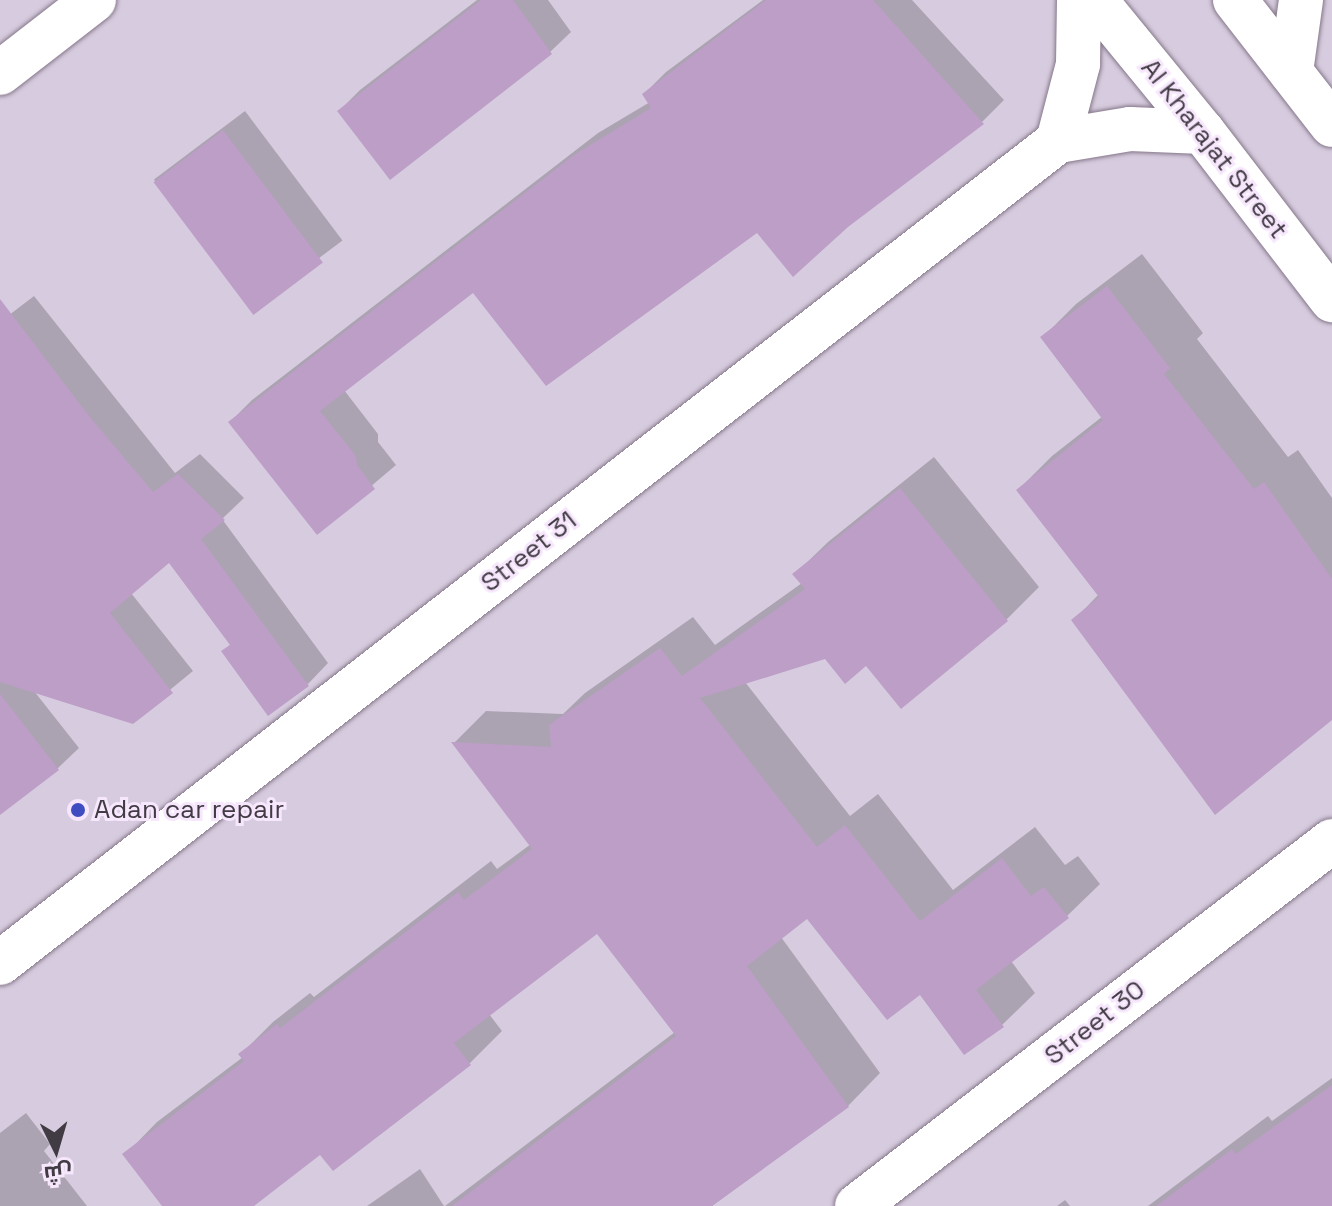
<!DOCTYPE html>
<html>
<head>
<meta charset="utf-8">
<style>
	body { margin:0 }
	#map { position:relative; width:1332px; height:1206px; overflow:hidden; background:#eadaef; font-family:"Space Grotesk",Cairo,sans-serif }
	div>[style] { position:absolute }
	.industrial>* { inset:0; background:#d7ccdf; transform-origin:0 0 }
	.shadow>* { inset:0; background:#0003; transform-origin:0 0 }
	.building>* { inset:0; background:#bc9ec7; transform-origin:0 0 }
	.roads { filter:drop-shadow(0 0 2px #85778a) drop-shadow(0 0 2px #85778a) }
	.minor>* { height:44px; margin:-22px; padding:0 22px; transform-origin:22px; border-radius:22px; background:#fff }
	.dots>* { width:22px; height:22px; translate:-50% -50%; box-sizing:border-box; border:4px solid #f7e7fd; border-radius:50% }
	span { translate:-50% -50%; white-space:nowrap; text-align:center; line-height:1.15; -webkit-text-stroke:6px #f7e7fd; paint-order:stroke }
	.street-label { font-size:26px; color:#413b43 }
	.poi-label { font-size:26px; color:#413b43 }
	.left { translate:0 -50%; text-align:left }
	.north { position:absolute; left:16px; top:1110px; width:80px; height:80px; -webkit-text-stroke:6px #f7e7fd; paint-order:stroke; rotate:175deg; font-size:22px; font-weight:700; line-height:32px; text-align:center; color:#413b43 }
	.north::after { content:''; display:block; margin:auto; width:28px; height:36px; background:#413b43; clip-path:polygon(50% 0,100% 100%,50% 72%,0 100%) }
</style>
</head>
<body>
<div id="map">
	<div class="industrial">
		<div style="left:0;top:0;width:1332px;height:1206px"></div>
	</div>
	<div class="shadow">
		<div style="clip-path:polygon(477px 0,548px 0,571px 32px,550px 52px,339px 111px,360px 90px)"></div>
		<div style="clip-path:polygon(763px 0,912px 0,1004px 100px,982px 122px,847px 226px,757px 230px,473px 290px,344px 390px,378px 434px,378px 442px,396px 465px,317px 532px,230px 422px,252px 400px,598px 133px,650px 102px,644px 94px,666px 72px)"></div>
		<div style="left:245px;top:111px;width:162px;height:114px;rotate:53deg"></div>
		<div style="clip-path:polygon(1142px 254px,1203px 333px,1197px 339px,1288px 457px,1298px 450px,1332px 498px,1332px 717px,1074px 620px,1099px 594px,1018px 490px,1052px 456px,1103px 416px,1043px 337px,1076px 304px)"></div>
		<div style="clip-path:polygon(34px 296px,175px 473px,200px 454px,244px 498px,222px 519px,328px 663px,308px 684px,223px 651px,231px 644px,169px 560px,131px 593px,193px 671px,132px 721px,34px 691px,79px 748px,58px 768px,0 812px,0 322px)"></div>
		<div style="clip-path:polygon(934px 457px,1039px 587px,1007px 619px,901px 706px,867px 664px,826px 657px,745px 682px,850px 816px,878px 794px,953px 890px,1035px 827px,1065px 865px,1078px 856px,1100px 884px,1067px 916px,1011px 961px,1035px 993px,1002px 1025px,920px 992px,807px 916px,781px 937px,880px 1073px,848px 1106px,712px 1206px,445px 1206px,675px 1032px,598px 931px,489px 1014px,502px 1031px,470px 1063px,333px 1169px,321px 1152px,251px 1206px,165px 1206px,125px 1155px,157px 1122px,243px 1057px,241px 1054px,273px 1022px,310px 993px,314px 997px,491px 861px,497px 869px,531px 844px,454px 743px,486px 711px,563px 714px,585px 693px,693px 617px,715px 645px,802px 583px,795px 574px,828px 542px)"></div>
		<div style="clip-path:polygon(1332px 1078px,1332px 1206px,1148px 1206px,1268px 1116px,1272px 1121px)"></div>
		<div style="clip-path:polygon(26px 1113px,50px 1144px,44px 1151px,87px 1206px,0 1206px,0 1133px)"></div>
		<div style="clip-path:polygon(420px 1169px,444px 1206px,367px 1206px)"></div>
		<div style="clip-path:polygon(1065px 1200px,1070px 1206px,1057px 1206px)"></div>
	</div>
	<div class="building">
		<div style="clip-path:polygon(481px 0,513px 0,552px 54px,390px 180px,337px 111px)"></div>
		<div style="clip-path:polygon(766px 0,873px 0,984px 124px,848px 227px,793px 277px,757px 233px,546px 386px,473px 293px,320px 411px,356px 456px,357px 465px,375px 489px,317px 535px,228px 422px,574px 155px,651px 108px,642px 94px)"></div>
		<div style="left:223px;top:130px;width:166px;height:87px;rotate:53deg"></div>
		<div style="clip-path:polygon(1107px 286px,1170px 368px,1164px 374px,1254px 489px,1264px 482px,1332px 579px,1332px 720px,1215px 815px,1071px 620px,1099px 597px,1016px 490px,1103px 420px,1040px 337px)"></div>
		<div style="clip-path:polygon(0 299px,89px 416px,153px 492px,178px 474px,225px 520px,201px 539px,309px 686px,268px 716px,221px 651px,230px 645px,169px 563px,110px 613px,173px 693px,133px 724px,0 682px)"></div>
		<div style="clip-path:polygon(900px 488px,1008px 621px,901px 709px,866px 666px,845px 684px,825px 659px,700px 698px,817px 847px,845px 825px,920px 921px,1002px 858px,1031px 896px,1044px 887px,1069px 918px,976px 990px,1004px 1027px,964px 1055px,920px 995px,887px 1020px,807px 919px,747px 966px,849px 1107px,712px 1206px,452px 1206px,676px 1036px,597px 934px,454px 1043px,471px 1065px,333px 1171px,320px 1155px,254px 1206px,162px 1206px,122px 1154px,244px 1061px,238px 1054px,277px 1024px,280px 1028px,458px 892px,464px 900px,532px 849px,451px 742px,551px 747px,549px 725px,660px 648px,682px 676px,805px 589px,792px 574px)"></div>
		<div style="clip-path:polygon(0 694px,59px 770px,0 815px)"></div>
		<div style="clip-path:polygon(1332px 1085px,1332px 1206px,1156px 1206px,1232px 1149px,1236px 1154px)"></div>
	</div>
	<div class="roads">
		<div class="minor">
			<div style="left:1095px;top:0;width:171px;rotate:50.7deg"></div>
			<div style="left:1203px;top:132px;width:212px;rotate:52.5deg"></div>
			<div style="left:1235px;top:0;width:158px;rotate:52.2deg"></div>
			<div style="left:1291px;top:72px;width:73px;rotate:-82.1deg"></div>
			<div style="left:0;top:73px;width:119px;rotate:-37.8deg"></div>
			<div style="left:1058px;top:141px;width:80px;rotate:-75.4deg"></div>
			<div style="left:1078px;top:64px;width:64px;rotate:-89.1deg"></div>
			<div style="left:0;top:963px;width:1340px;rotate:-37.84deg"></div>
			<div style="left:1058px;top:141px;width:73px;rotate:-9.5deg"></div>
			<div style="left:1130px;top:129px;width:73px;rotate:2.4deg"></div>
			<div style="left:857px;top:1206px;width:599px;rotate:-37.54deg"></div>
		</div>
	</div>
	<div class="dots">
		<div style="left:78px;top:810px;background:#3f4dc0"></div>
	</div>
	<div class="street-label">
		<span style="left:1214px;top:149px;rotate:52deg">Al Kharajat Street</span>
		<span style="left:529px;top:552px;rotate:-38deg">Street 31</span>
		<span style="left:1095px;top:1023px;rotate:-38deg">Street 30</span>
	</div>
	<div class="poi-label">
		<span class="left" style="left:94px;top:810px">Adan car repair</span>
	</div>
	<div class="north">ش</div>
</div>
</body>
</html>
